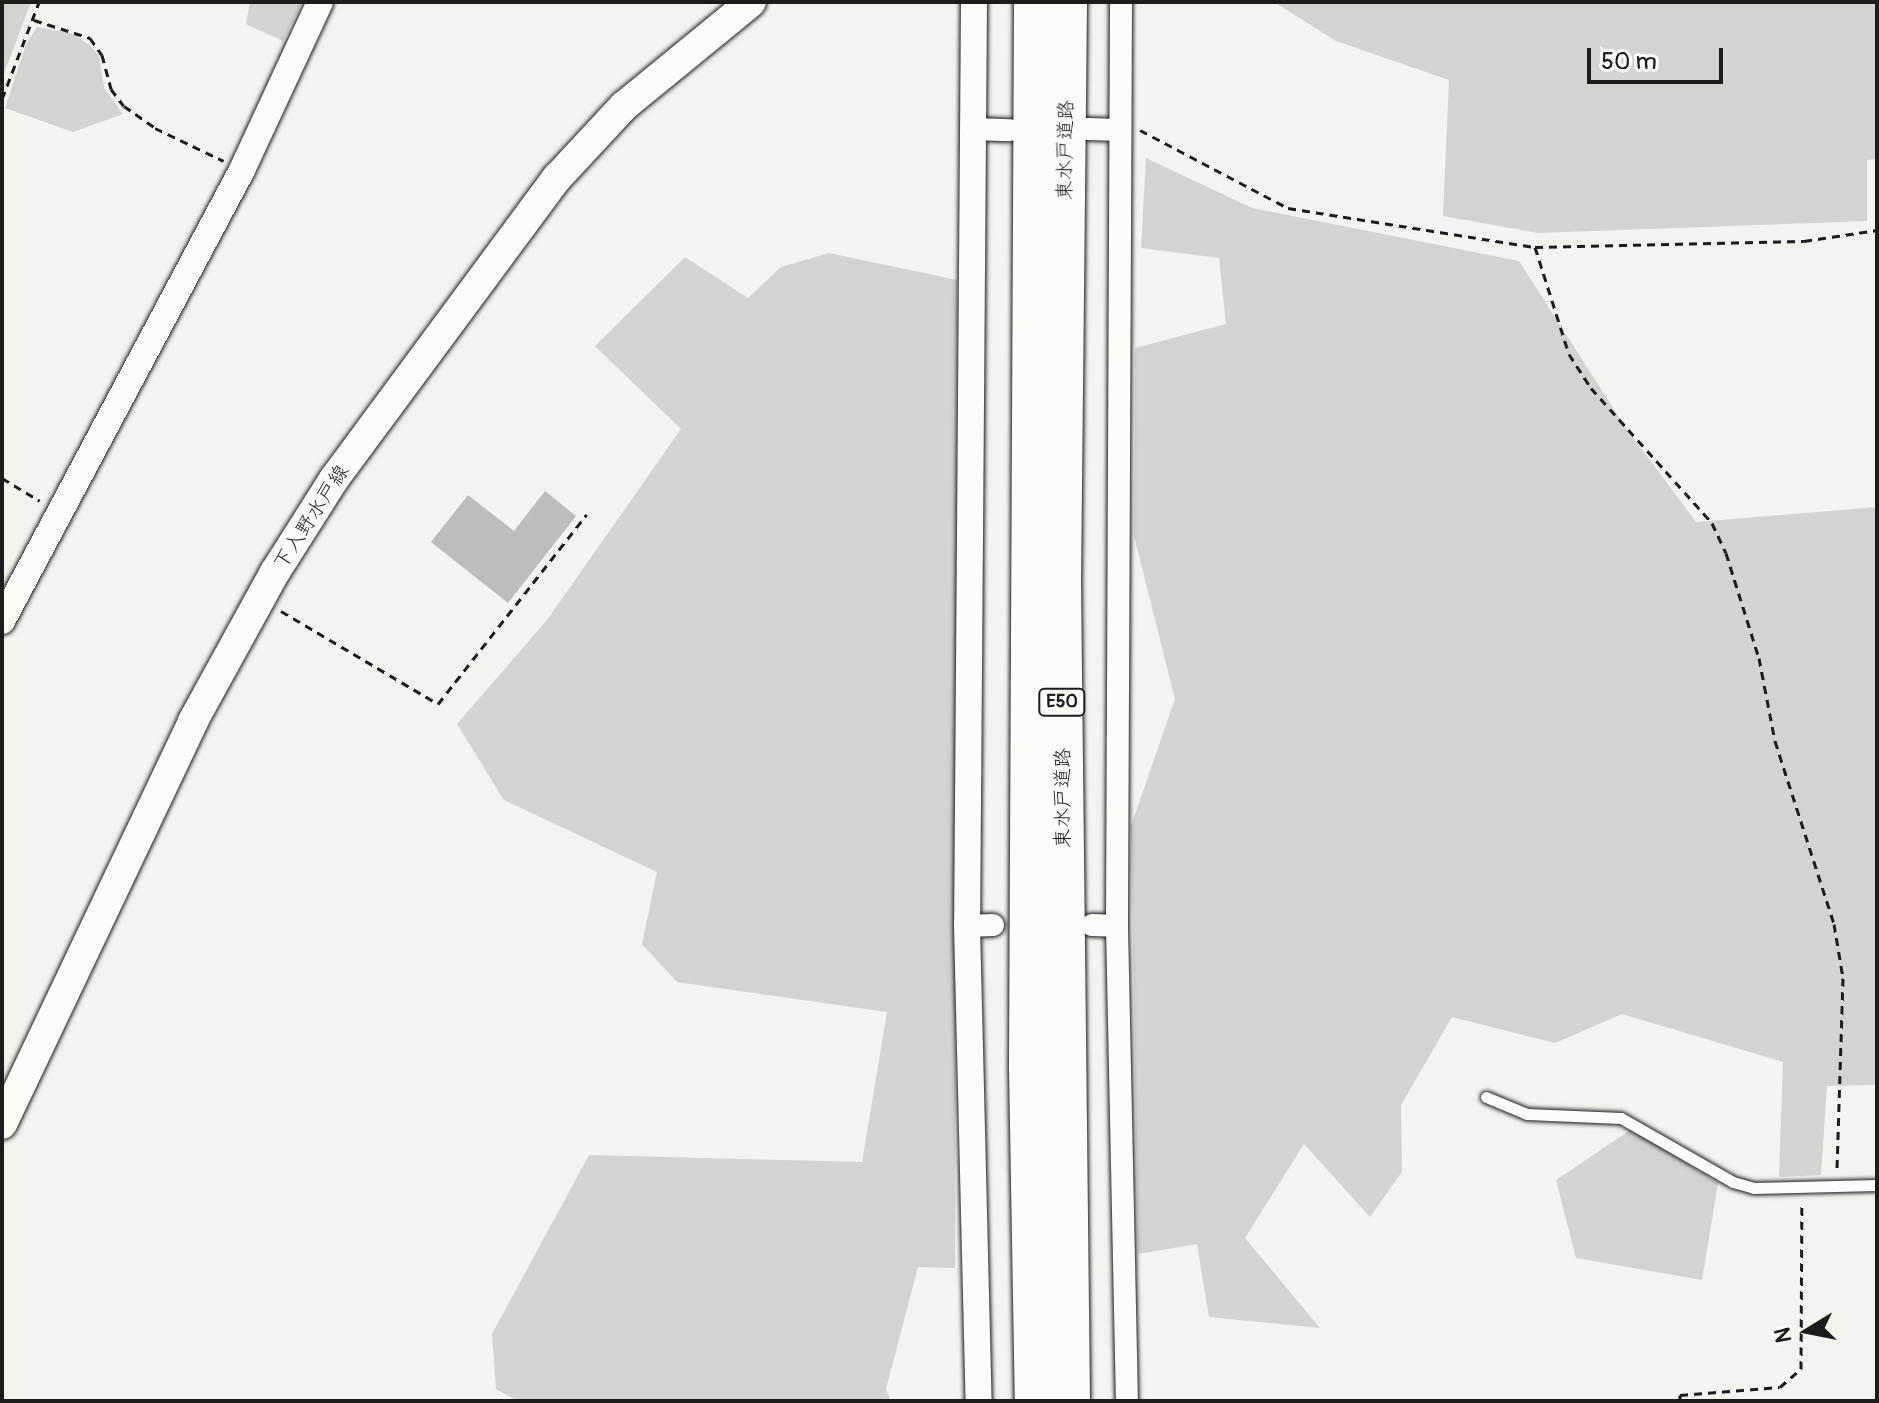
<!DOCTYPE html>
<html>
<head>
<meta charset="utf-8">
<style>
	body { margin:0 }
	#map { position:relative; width:1879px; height:1403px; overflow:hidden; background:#f4f3ee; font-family:Pangolin,"Klee One",sans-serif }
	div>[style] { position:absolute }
	.green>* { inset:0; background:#d4d3cf }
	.building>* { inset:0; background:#bebdba }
	.path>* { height:3px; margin-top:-1.5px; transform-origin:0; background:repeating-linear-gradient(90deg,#1c1c1c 0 8px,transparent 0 14px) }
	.roads { filter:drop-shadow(0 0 2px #1c1c1c) drop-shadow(0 0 2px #1c1c1c) }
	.service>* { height:11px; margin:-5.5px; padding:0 5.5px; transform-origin:5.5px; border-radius:5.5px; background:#fdfcf7 }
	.minor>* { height:22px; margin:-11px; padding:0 11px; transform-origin:11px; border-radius:11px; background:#fdfcf7 }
	.tertiary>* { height:26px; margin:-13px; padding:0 13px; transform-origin:13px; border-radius:13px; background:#fdfcf7 }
	.secondary>* { height:30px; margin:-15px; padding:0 15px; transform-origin:15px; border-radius:15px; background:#fdfcf7 }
	.motorway>* { height:40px; margin:-20px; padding:0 20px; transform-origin:20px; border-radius:20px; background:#fdfcf7 }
	span { translate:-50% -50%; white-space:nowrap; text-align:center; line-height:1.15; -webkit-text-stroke:6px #fdfcf7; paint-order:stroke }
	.shield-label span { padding:2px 6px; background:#fdfcf7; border:2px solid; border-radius:6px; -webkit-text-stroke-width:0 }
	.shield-label { font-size:18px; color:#1c1c1c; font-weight:700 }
	.street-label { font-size:20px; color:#1c1c1c }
	.frame { position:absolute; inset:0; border:4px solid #1c1c1c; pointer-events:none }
	.north { position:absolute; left:1767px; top:1291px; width:80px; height:80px; -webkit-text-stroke:6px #fdfcf7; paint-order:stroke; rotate:260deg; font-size:22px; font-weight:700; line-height:32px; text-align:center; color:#1c1c1c }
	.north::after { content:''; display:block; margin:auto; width:28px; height:36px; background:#1c1c1c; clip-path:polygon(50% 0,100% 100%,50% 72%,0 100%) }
	.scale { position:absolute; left:1587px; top:48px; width:136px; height:36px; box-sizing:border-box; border:4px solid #1c1c1c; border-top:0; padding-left:10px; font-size:24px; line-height:28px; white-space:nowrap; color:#1c1c1c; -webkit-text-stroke:6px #fdfcf7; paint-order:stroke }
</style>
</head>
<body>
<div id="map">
	<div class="green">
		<div style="clip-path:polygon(2px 2px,31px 2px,2px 79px)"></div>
		<div style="clip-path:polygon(250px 2px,302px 2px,283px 41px,246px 24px)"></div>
		<div style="clip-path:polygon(1274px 2px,1877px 2px,1877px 159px,1867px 160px,1867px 221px,1538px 233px,1443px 216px,1449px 80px,1336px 41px)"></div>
		<div style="clip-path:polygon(37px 27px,74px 34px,89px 45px,99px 55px,104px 88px,123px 114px,73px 132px,5px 108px,26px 44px)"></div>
		<div style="clip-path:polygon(1146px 158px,1252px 208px,1519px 261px,1626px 428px,1696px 522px,1877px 507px,1877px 1085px,1827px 1086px,1821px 1175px,1779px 1177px,1783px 1062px,1622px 1014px,1555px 1043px,1452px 1017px,1401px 1105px,1402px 1172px,1370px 1217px,1304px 1144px,1245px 1238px,1320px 1328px,1209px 1317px,1197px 1244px,1138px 1254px,1131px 826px,1175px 699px,1134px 536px,1135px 348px,1226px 324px,1219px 258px,1141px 248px)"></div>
		<div style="clip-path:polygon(829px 253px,957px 280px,955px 1268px,918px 1267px,886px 1389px,891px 1401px,517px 1401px,496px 1389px,492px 1334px,589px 1155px,862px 1162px,887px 1012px,677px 982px,642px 944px,657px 872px,504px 800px,457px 724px,547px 620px,681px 429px,595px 346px,685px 257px,748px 298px,781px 267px)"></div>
		<div style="clip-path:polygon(1632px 1129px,1718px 1183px,1702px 1280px,1576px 1258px,1556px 1180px)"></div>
	</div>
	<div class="building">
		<div style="clip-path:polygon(545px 491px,576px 516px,508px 603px,431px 542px,468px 495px,514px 531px)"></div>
	</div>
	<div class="path">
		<div style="left:34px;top:20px;width:59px;rotate:17.8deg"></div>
		<div style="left:90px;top:38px;width:21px;rotate:55deg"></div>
		<div style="left:102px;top:55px;width:35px;rotate:75deg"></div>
		<div style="left:111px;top:89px;width:21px;rotate:53deg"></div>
		<div style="left:124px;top:106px;width:38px;rotate:35deg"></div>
		<div style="left:155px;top:128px;width:76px;rotate:25.6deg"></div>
		<div style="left:2px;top:99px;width:104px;rotate:-69.1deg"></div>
		<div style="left:1140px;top:130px;width:167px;rotate:27.8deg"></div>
		<div style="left:1288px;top:208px;width:250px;rotate:9deg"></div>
		<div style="left:1535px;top:247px;width:269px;rotate:-1.3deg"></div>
		<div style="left:1804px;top:241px;width:74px;rotate:-8.6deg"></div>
		<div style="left:1535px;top:247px;width:112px;rotate:72.4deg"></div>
		<div style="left:1569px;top:354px;width:40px;rotate:57.1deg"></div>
		<div style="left:1591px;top:388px;width:181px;rotate:48.1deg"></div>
		<div style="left:1712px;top:523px;width:33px;rotate:65deg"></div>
		<div style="left:1726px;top:553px;width:110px;rotate:72.6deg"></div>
		<div style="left:1759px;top:658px;width:85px;rotate:79.1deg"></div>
		<div style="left:1775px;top:741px;width:192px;rotate:72.1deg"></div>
		<div style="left:1834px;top:924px;width:55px;rotate:80.5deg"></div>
		<div style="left:1843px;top:978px;width:194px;rotate:91.8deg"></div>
		<div style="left:2px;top:478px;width:44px;rotate:31.2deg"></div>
		<div style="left:281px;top:611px;width:182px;rotate:30.6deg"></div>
		<div style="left:438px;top:704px;width:241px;rotate:-51.9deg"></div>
		<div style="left:1680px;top:1401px;width:6px;rotate:-90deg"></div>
		<div style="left:1680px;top:1395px;width:100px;rotate:-4.6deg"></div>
		<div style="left:1780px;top:1387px;width:28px;rotate:-41deg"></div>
		<div style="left:1801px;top:1369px;width:166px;rotate:-89.7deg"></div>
	</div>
	<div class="roads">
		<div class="service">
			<div style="left:1486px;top:1097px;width:44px;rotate:22.5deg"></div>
			<div style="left:1527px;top:1114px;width:94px;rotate:2.4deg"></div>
			<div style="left:1621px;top:1118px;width:129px;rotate:29.7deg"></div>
			<div style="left:1733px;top:1182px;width:22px;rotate:16deg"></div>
			<div style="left:1754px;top:1188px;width:123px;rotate:-1.4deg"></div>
		</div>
		<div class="minor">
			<div style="left:1121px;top:2px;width:924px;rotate:90.25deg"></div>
			<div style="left:1117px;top:926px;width:475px;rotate:88.8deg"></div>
			<div style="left:974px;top:129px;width:36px;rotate:2deg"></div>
			<div style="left:1088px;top:129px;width:31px;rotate:2deg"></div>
			<div style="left:1092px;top:925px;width:25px;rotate:2deg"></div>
			<div style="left:967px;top:926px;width:26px;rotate:-2deg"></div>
		</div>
		<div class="tertiary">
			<div style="left:974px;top:2px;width:924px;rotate:90.43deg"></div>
			<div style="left:967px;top:926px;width:475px;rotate:88.6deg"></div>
			<div style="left:2px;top:621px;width:511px;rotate:-61.98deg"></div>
			<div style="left:242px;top:170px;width:185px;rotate:-65.1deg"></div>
		</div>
		<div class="secondary">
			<div style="left:2px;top:1124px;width:446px;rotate:-64.6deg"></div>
			<div style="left:193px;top:721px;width:170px;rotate:-61.2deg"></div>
			<div style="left:275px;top:572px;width:110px;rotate:-57.6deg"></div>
			<div style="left:334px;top:479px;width:375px;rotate:-53.5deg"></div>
			<div style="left:557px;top:178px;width:98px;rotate:-47.1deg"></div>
			<div style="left:624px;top:106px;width:164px;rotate:-39.3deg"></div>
		</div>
		<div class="motorway">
			<div style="left:1034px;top:2px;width:1066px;rotate:90.27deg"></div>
			<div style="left:1029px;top:1068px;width:333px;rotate:89deg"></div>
			<div style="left:1067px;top:2px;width:580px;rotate:90.59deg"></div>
			<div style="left:1061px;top:582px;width:819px;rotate:89.37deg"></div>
		</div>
	</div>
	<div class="shield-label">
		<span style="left:1062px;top:702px">E50</span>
	</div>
	<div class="street-label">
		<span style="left:1065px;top:150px;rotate:-89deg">東水戸道路</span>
		<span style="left:311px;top:517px;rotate:-57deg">下入野水戸線</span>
		<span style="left:1062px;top:798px;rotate:-90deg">東水戸道路</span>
	</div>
	<div class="frame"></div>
	<div class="north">N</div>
	<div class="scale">50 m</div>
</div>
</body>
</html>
